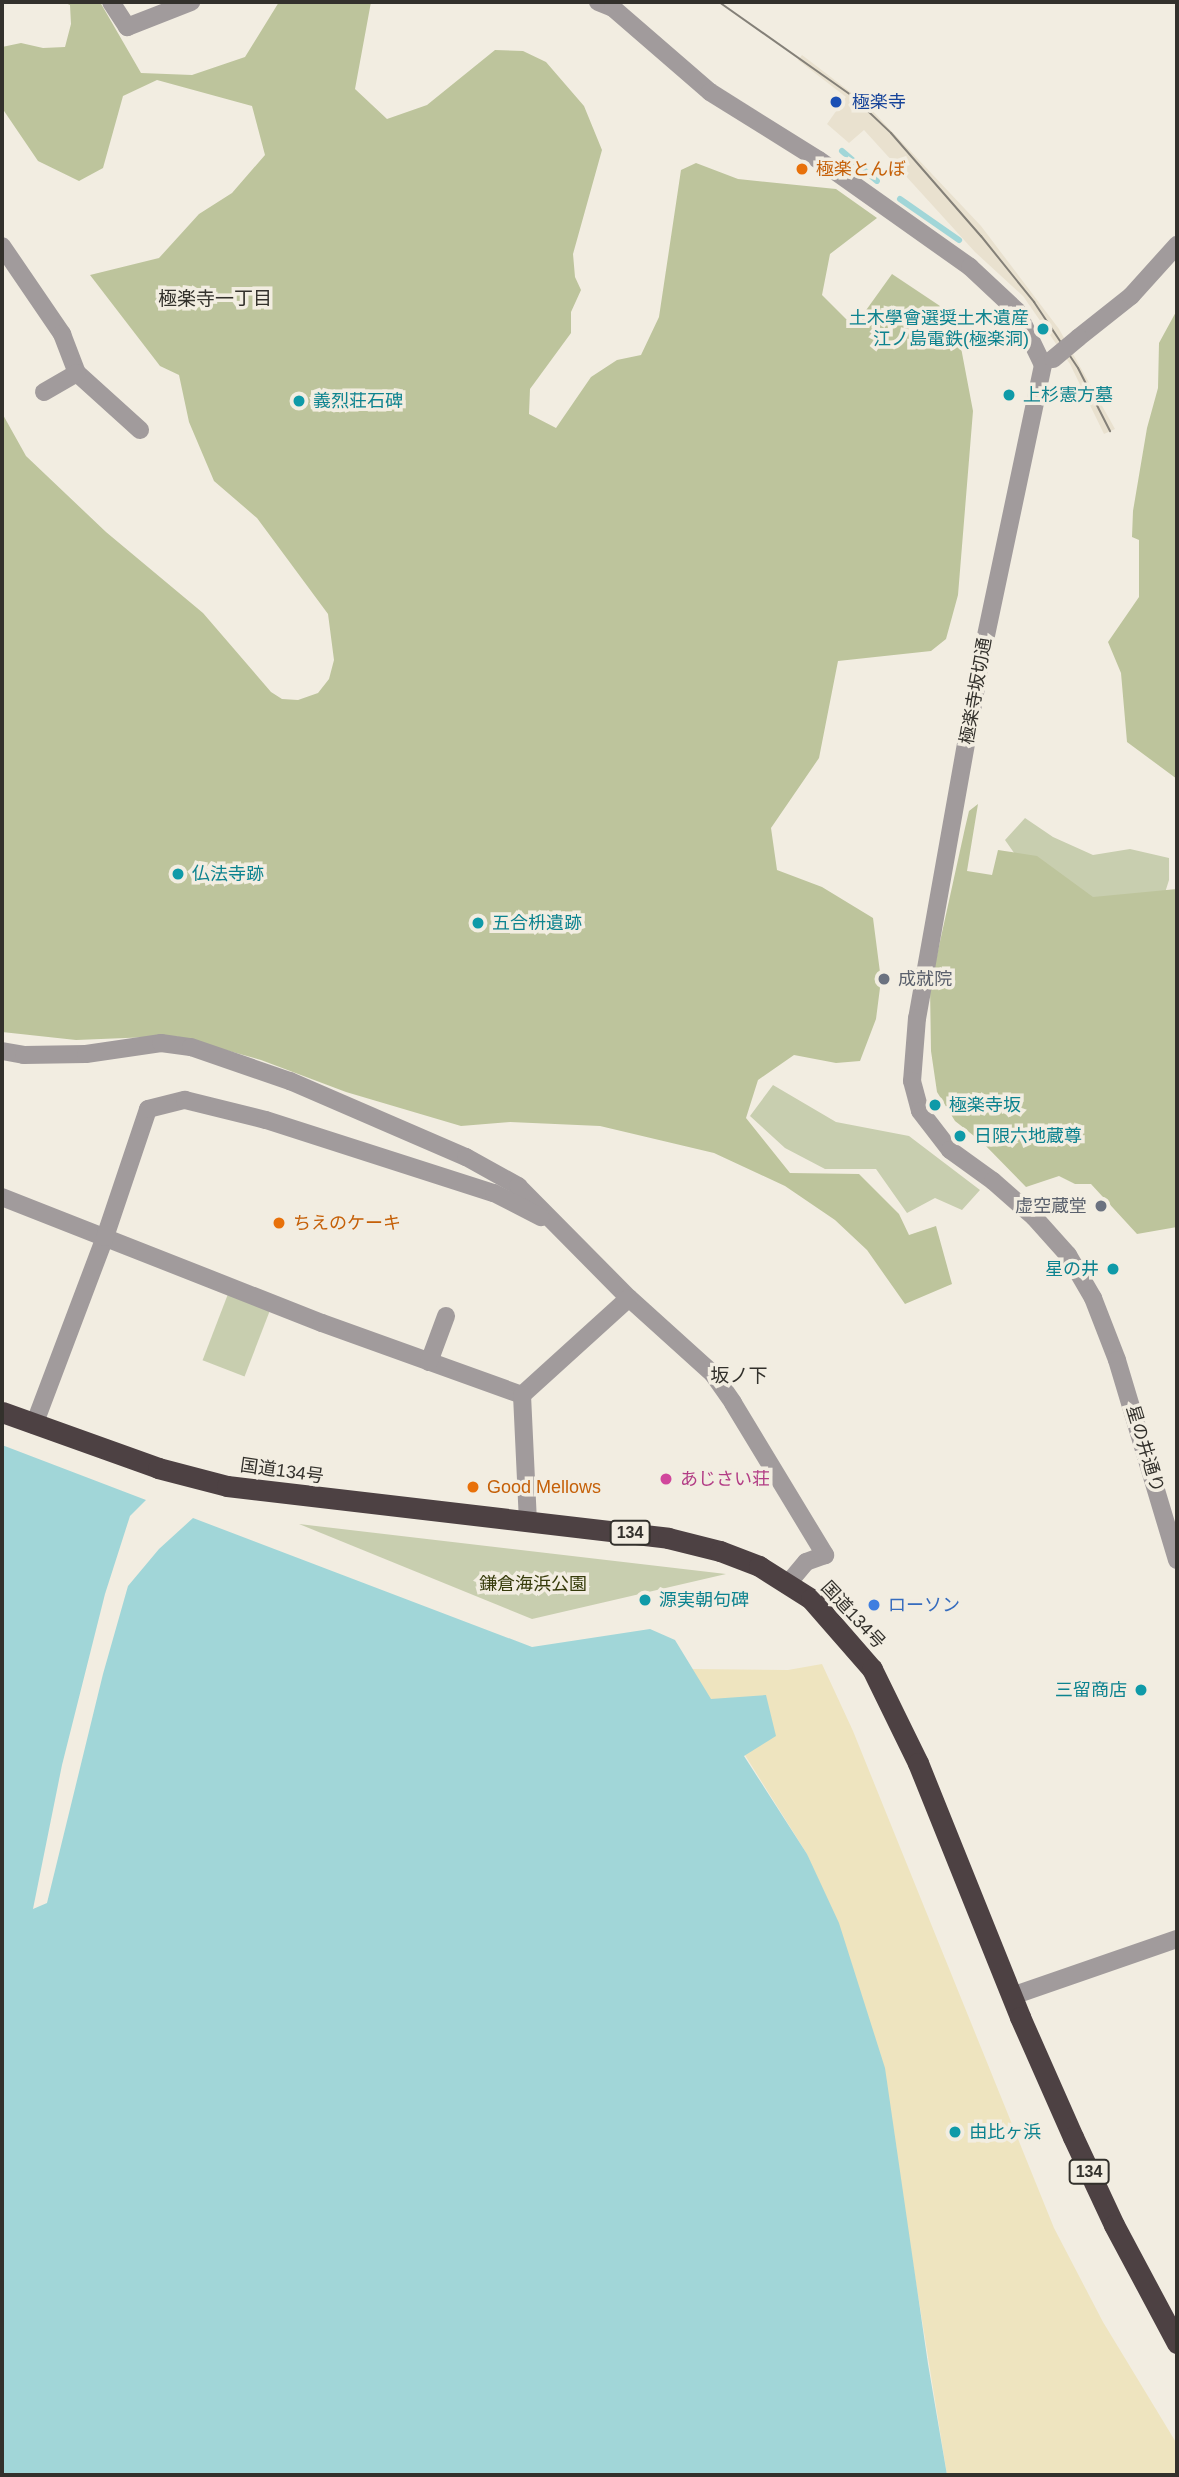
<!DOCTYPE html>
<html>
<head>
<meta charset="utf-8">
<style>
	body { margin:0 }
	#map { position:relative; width:1179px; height:2477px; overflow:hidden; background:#f2ede1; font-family:Helvetica,"Noto Sans JP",sans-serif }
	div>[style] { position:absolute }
	.built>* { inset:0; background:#e9e1cf }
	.green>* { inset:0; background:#c8ceaf; transform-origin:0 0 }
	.forest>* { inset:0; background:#bdc49c }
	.sand>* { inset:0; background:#eee4bf }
	.water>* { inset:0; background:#a1d6d8 }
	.stream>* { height:6px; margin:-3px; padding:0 3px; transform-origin:3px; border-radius:3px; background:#a1d6d8 }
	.minor>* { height:18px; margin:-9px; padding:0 9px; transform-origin:9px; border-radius:9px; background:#a19b9c }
	.highway>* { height:21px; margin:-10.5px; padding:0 10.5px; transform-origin:10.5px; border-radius:10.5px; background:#4d4143 }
	.tram>* { height:2px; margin:-1px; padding:0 1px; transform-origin:1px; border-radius:1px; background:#848078 }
	.minor-bridge>* { height:18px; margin:-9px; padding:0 9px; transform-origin:9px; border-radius:9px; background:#a19b9c }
	.dots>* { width:19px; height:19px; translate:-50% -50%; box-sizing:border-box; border:4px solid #f2ede1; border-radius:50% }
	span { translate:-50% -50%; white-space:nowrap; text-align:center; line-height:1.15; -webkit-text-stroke:7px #f2ede1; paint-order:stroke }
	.shield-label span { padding:2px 5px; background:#f2ede1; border:2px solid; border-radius:5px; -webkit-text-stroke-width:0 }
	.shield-label { font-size:16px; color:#33312c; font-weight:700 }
	.transit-label { font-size:18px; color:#164399 }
	.left { translate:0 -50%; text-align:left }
	.food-label { font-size:18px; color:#c56008 }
	.culture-label { font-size:18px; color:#0d838f }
	.right { translate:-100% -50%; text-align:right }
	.street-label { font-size:18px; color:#33312c }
	.worship-label { font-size:18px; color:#5b616d }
	.hotel-label { font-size:18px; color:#b23c85 }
	.park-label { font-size:18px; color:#363b0a }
	.shop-label { font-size:18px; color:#366cbe }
	.neighbourhood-label { font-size:19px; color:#33312c }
	.frame { position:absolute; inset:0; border:4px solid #33312c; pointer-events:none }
</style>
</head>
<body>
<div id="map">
	<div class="built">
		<div style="clip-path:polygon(802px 55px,866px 104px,981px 226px,1059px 329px,1115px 429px,1104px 434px,1070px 364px,1023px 296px,975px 252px,864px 130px,849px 143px,827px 124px,846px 97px,798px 60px)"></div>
	</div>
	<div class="green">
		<div style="clip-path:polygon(1025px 818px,1053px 837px,1093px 855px,1130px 849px,1169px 858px,1169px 880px,1163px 899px,1066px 904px,1033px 880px,1005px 840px)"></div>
		<div style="clip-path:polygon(773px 1085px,836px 1122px,909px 1136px,980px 1190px,962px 1210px,935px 1198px,907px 1213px,876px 1169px,825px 1169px,785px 1148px,750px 1116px)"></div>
		<div style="left:228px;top:1294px;width:45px;height:71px;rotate:21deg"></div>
		<div style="clip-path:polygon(299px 1524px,726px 1574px,532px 1619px)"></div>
	</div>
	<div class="forest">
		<div style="clip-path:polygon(63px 2px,100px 2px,141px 73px,192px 75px,245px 57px,279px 2px,371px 2px,355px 89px,387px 119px,427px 105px,495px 50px,523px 51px,546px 62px,584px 106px,602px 150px,573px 254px,575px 277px,581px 290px,571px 312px,571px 333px,530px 389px,529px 414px,556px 428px,591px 377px,617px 360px,641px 355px,659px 317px,681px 170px,696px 163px,738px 179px,836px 189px,877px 218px,830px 254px,822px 295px,854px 327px,892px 274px,955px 316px,973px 411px,958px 595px,946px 639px,931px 651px,838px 661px,819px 758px,771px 828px,777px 870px,822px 887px,873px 918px,881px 980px,876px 1019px,860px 1061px,836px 1063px,794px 1055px,758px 1080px,746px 1118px,790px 1173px,859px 1174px,899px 1214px,909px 1235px,936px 1226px,952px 1284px,905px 1304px,867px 1250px,835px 1220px,785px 1186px,714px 1153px,600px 1126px,510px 1122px,461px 1126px,346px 1092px,261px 1060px,175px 1036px,76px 1040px,2px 1032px,2px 413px,26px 456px,106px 532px,203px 613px,271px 692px,282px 699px,298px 700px,318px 693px,329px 679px,334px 660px,328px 614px,257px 518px,214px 481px,189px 422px,179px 375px,160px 366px,90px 275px,159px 258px,199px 214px,232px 193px,265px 155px,252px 106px,157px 80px,123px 96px,103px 168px,79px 181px,38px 161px,2px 108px,2px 47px,21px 43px,43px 48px,65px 47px,71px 24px,70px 5px)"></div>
		<div style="clip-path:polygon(1177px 310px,1177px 779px,1127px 742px,1121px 673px,1108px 642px,1139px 597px,1139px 540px,1132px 537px,1133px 511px,1147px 428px,1158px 388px,1159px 343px)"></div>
		<div style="clip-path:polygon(978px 804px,967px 871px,992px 875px,998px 850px,1037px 856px,1093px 897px,1177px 889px,1177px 1227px,1137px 1234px,1091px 1184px,1075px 1184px,1059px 1176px,1026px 1187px,983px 1143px,955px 1121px,937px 1092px,931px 1051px,930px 987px,965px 828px,969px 811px)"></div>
	</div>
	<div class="sand">
		<div style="clip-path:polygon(822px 1664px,853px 1731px,1054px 2228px,1103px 2322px,1177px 2444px,1177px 2475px,947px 2475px,902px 2196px,807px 1854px,691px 1669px,788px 1670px)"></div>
	</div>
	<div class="water">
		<div style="clip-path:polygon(2px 1445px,146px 1500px,130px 1516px,105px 1594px,62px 1765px,33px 1909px,47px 1903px,103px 1674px,128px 1586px,159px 1549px,193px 1518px,532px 1647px,650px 1629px,675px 1640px,711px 1699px,766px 1695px,776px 1736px,744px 1756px,807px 1854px,839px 1923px,885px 2068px,928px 2364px,947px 2475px,2px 2475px)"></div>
	</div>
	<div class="stream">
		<div style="left:842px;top:151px;width:46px;rotate:40.6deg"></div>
		<div style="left:900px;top:199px;width:72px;rotate:34.8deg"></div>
	</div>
	<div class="minor">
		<div style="left:111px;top:2px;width:30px;rotate:57deg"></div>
		<div style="left:127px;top:27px;width:69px;rotate:-21.3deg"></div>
		<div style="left:598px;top:2px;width:16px;rotate:22deg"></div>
		<div style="left:613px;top:8px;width:128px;rotate:40.9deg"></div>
		<div style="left:710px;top:92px;width:128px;rotate:32deg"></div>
		<div style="left:819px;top:160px;width:185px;rotate:35.3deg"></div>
		<div style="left:970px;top:267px;width:64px;rotate:43.1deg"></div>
		<div style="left:1017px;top:311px;width:60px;rotate:64.3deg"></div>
		<div style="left:2px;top:246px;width:107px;rotate:55.7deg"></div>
		<div style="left:62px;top:334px;width:42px;rotate:69deg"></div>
		<div style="left:77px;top:373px;width:85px;rotate:42.1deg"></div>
		<div style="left:1078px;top:338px;width:68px;rotate:-38.4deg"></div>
		<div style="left:1131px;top:296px;width:69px;rotate:-48deg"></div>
		<div style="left:1043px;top:365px;width:295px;rotate:101.9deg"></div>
		<div style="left:982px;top:654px;width:370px;rotate:100.1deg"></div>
		<div style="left:917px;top:1018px;width:63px;rotate:94.5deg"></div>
		<div style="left:912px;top:1081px;width:31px;rotate:75deg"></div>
		<div style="left:920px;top:1111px;width:49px;rotate:52.4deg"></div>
		<div style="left:950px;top:1150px;width:53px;rotate:35.8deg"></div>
		<div style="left:993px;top:1181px;width:55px;rotate:41.3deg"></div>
		<div style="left:1034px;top:1217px;width:51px;rotate:48.2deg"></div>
		<div style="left:1068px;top:1255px;width:50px;rotate:59.8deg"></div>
		<div style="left:1093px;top:1298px;width:66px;rotate:68.8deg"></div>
		<div style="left:1117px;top:1360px;width:209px;rotate:73.3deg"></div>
		<div style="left:44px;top:392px;width:38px;rotate:-30deg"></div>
		<div style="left:2px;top:1051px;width:22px;rotate:10deg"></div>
		<div style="left:24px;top:1055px;width:62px;rotate:-0.9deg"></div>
		<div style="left:86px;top:1054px;width:76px;rotate:-8.3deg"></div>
		<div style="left:161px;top:1043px;width:30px;rotate:8deg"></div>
		<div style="left:191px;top:1047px;width:105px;rotate:19deg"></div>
		<div style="left:290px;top:1081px;width:192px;rotate:23.4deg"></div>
		<div style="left:466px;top:1157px;width:60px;rotate:29.1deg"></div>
		<div style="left:518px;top:1186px;width:158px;rotate:45.3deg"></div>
		<div style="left:629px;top:1298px;width:113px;rotate:42.1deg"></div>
		<div style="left:713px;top:1374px;width:35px;rotate:55deg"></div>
		<div style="left:733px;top:1403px;width:178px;rotate:58.8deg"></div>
		<div style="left:825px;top:1555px;width:20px;rotate:160deg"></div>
		<div style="left:806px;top:1562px;width:30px;rotate:130deg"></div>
		<div style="left:2px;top:1197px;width:344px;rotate:21.5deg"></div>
		<div style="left:322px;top:1323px;width:213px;rotate:19.8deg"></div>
		<div style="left:429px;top:1362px;width:49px;rotate:-69.7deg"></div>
		<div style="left:522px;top:1395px;width:144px;rotate:-42.2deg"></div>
		<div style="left:522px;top:1395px;width:127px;rotate:87.3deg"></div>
		<div style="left:34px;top:1425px;width:201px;rotate:-69.3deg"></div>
		<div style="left:105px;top:1237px;width:135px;rotate:-71.4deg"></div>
		<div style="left:148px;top:1109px;width:38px;rotate:-14deg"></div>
		<div style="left:185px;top:1100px;width:83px;rotate:13.9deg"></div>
		<div style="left:266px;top:1120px;width:239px;rotate:17.8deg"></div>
		<div style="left:494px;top:1193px;width:53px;rotate:27.1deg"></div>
		<div style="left:1012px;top:1996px;width:175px;rotate:-19.1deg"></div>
	</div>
	<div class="highway">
		<div style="left:2px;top:1412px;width:166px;rotate:19.7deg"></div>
		<div style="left:158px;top:1468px;width:71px;rotate:14.6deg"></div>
		<div style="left:227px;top:1486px;width:444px;rotate:6.7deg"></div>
		<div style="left:668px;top:1538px;width:54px;rotate:14deg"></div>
		<div style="left:720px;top:1551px;width:42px;rotate:21deg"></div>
		<div style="left:759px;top:1566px;width:62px;rotate:32.4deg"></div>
		<div style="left:811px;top:1599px;width:93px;rotate:48.9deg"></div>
		<div style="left:872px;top:1669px;width:105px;rotate:63.9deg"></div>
		<div style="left:918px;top:1763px;width:274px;rotate:68.1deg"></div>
		<div style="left:1020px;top:2017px;width:131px;rotate:66.2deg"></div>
		<div style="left:1073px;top:2137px;width:97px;rotate:65deg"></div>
		<div style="left:1114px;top:2225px;width:134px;rotate:61.9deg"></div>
	</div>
	<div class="tram">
		<div style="left:719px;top:2px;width:161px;rotate:35.2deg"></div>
		<div style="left:851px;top:95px;width:55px;rotate:43.5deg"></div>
		<div style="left:891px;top:133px;width:137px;rotate:48.9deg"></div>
		<div style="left:981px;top:236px;width:85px;rotate:51.2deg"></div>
		<div style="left:1034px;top:302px;width:79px;rotate:56.3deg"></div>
		<div style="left:1078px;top:368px;width:71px;rotate:63.1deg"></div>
	</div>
	<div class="minor-bridge">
		<div style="left:1053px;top:359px;width:33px;rotate:-40deg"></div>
	</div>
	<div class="dots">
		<div style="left:836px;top:102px;background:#1a4fb4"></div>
		<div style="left:802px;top:169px;background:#e8710a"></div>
		<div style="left:1043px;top:329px;background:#0f9aa8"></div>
		<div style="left:1009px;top:395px;background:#0f9aa8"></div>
		<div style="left:299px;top:401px;background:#0f9aa8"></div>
		<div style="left:178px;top:874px;background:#0f9aa8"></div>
		<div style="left:478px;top:923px;background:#0f9aa8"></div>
		<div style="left:884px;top:979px;background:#6b7280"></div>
		<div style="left:935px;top:1105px;background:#0f9aa8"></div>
		<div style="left:960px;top:1136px;background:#0f9aa8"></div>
		<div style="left:1101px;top:1206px;background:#6b7280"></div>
		<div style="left:279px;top:1223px;background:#e8710a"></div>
		<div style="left:1113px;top:1269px;background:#0f9aa8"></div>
		<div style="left:666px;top:1479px;background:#d1479c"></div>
		<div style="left:473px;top:1487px;background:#e8710a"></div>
		<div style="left:645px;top:1600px;background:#0f9aa8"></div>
		<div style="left:874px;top:1605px;background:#3f7fe0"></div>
		<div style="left:1141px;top:1690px;background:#0f9aa8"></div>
		<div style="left:955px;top:2132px;background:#0f9aa8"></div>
	</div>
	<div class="shield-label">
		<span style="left:630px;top:1533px">134</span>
		<span style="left:1089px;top:2172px">134</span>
	</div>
	<div class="transit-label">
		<span class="left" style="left:852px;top:102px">極楽寺</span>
	</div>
	<div class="food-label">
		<span class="left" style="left:816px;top:169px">極楽とんぼ</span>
		<span class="left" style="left:293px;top:1223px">ちえのケーキ</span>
		<span class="left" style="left:487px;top:1487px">Good Mellows</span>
	</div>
	<div class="culture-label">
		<span class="right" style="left:1029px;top:329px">土木學會選奨土木遺産<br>江ノ島電鉄(極楽洞)</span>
		<span class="left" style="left:1023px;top:395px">上杉憲方墓</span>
		<span class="left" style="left:313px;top:401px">義烈荘石碑</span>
		<span class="left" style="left:192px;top:874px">仏法寺跡</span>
		<span class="left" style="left:492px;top:923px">五合枡遺跡</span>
		<span class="left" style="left:949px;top:1105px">極楽寺坂</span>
		<span class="left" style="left:974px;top:1136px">日限六地蔵尊</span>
		<span class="right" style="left:1099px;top:1269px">星の井</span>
		<span class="left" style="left:659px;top:1600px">源実朝句碑</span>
		<span class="right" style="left:1127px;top:1690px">三留商店</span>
		<span class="left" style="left:969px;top:2132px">由比ヶ浜</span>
	</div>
	<div class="street-label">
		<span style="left:976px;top:691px;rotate:-80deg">極楽寺坂切通</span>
		<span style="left:1145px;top:1449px;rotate:73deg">星の井通り</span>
		<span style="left:282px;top:1471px;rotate:8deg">国道134号</span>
		<span style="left:853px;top:1615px;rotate:47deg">国道134号</span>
	</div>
	<div class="worship-label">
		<span class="left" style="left:898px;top:979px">成就院</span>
		<span class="right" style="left:1087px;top:1206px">虚空蔵堂</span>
	</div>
	<div class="hotel-label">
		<span class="left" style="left:680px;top:1479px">あじさい荘</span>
	</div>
	<div class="park-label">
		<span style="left:533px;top:1584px">鎌倉海浜公園</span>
	</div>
	<div class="shop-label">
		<span class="left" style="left:888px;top:1605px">ローソン</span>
	</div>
	<div class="neighbourhood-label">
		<span style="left:215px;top:299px">極楽寺一丁目</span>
		<span style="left:739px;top:1376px">坂ノ下</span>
	</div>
	<div class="frame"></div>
</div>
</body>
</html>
